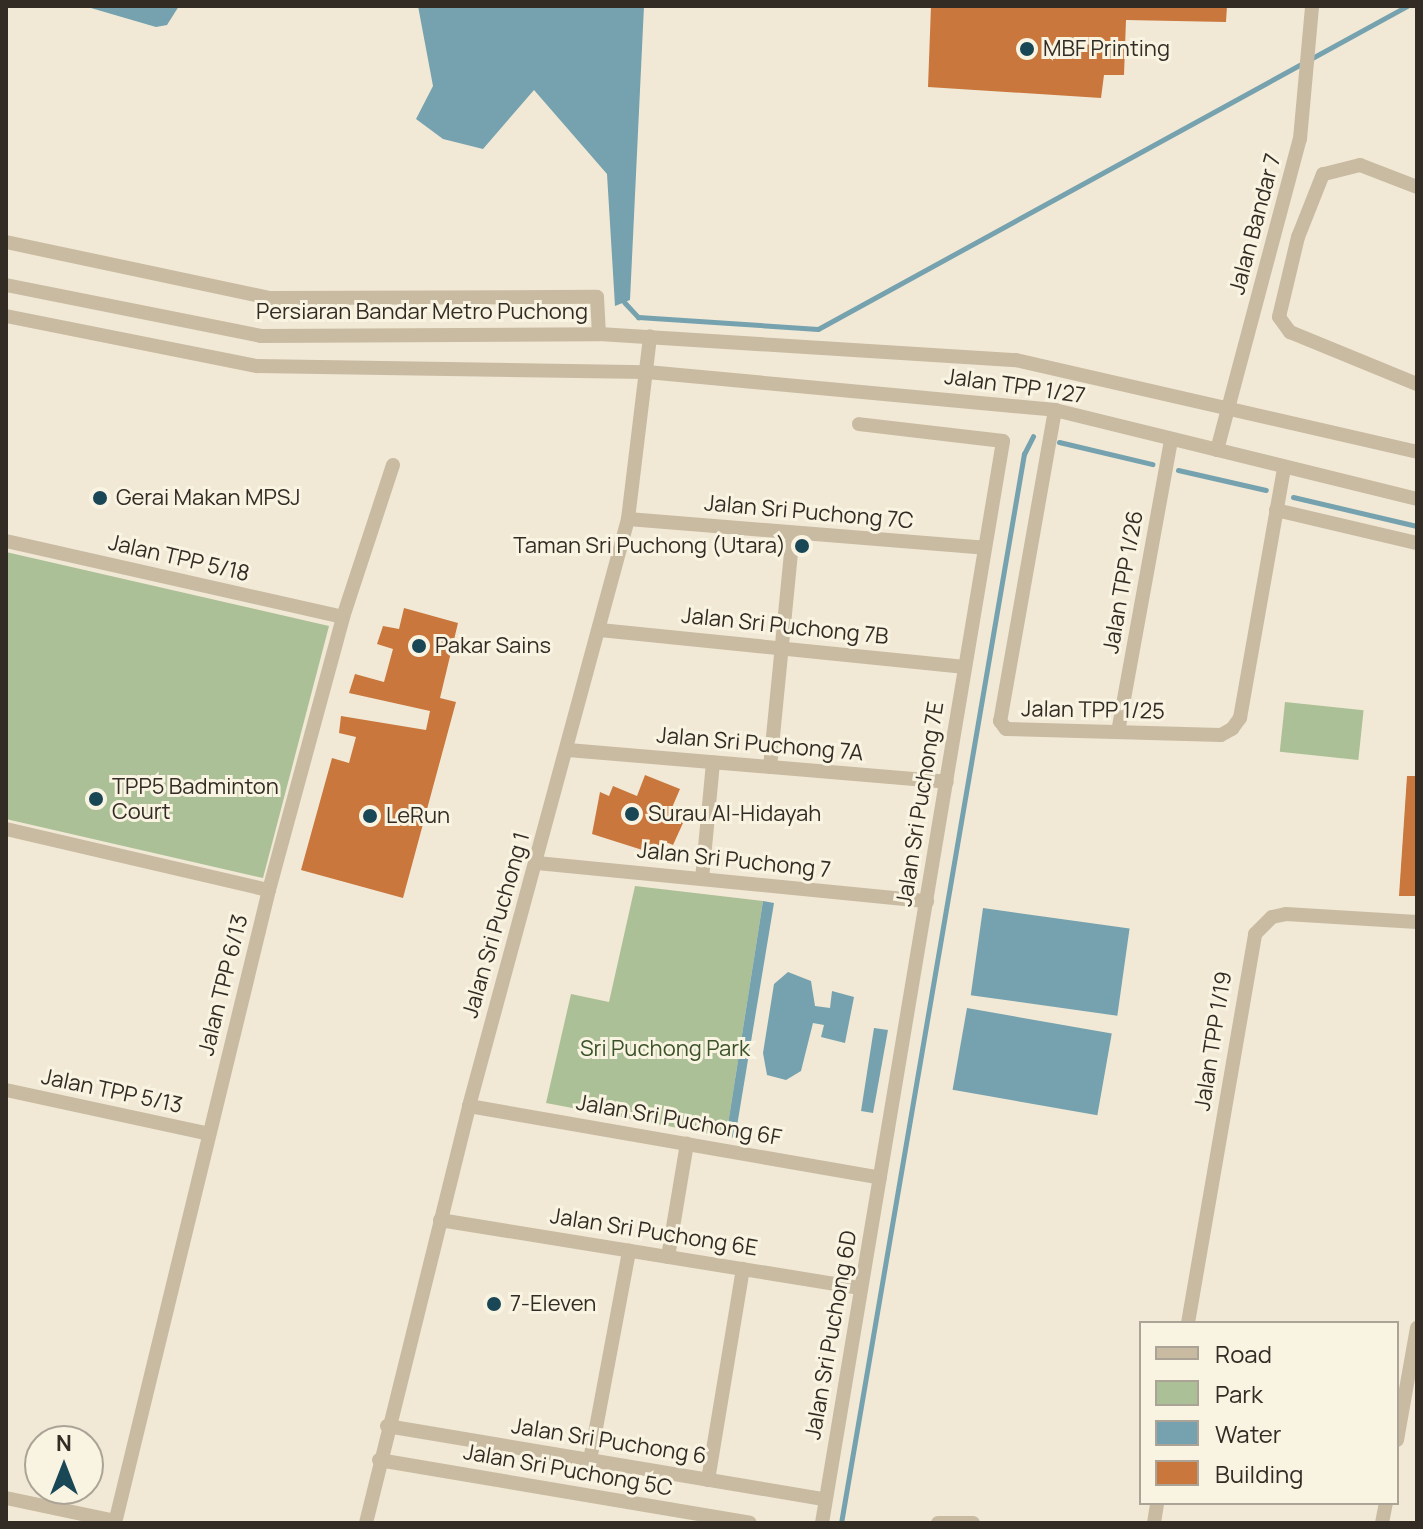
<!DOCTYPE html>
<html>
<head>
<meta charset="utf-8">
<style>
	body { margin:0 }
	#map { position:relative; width:1423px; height:1529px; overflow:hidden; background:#f1e9d6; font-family:Manrope,sans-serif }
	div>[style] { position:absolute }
	.green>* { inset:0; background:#abc096; transform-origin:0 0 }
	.water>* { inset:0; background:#75a2ae; transform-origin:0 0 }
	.stream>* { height:5px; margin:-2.5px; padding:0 2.5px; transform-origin:2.5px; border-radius:2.5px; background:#75a2ae }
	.building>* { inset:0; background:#c9773d }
	.minor>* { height:14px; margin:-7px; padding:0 7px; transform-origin:7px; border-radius:7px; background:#c9bba2 }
	.dots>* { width:22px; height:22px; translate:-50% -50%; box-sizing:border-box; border:4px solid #f9f3e2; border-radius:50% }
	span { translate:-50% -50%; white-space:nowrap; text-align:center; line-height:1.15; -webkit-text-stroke:6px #f9f3e2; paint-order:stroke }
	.poi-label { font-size:22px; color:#332c25 }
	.left { translate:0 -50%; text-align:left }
	.right { translate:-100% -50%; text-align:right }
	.street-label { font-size:22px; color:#332c25 }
	.park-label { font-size:22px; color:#3b5228 }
	.frame { position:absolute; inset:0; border:8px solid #332c25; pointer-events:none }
	.legend { position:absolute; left:1139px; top:1321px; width:260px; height:184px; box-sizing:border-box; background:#f9f3e2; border:2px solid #aaa396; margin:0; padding:10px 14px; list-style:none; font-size:24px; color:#332c25 }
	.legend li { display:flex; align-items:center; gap:16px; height:40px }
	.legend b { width:40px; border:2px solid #aaa396 }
	.north { position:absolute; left:24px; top:1425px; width:80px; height:80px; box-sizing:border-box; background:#f9f3e2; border:2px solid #aaa396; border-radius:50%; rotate:0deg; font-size:22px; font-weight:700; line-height:32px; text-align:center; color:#332c25 }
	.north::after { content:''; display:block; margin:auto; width:28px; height:36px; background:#1a4755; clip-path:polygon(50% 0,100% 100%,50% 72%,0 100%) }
</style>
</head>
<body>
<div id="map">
	<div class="green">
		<div style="clip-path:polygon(6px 552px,329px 626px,263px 878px,6px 819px)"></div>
		<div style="left:1285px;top:702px;width:79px;height:50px;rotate:6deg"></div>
		<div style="clip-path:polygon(635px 886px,763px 901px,726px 1137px,546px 1103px,571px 994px,609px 1002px)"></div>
	</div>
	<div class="water">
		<div style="clip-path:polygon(84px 6px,179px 6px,167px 25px,156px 27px)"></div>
		<div style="clip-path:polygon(418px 6px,644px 6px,630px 300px,615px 306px,607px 174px,534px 90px,483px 149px,443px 139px,416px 119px,433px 86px)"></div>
		<div style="clip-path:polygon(763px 901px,774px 903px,735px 1138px,726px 1137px)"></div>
		<div style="left:983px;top:908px;width:148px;height:88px;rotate:8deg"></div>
		<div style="clip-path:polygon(788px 972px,811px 981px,815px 1006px,830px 1008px,832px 991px,854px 997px,845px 1043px,821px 1037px,824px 1025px,813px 1023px,801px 1071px,786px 1080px,767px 1075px,763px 1053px,774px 984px)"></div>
		<div style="left:967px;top:1008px;width:147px;height:83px;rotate:10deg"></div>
		<div style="clip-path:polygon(874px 1028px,888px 1030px,873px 1113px,861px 1111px)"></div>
	</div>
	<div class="stream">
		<div style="left:624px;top:302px;width:21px;rotate:47deg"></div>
		<div style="left:638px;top:317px;width:180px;rotate:3.8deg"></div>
		<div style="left:818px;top:329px;width:672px;rotate:-28.74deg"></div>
		<div style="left:1059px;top:442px;width:96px;rotate:13.3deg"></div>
		<div style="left:1178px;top:470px;width:90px;rotate:12.8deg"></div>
		<div style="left:1293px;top:497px;width:127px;rotate:13.2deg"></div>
		<div style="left:841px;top:1523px;width:1085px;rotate:-80.29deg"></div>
		<div style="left:1024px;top:454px;width:20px;rotate:-63deg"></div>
	</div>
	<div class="building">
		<div style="clip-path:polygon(931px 6px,1227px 6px,1226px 22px,1126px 20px,1124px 75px,1104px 75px,1101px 98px,928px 87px)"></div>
		<div style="clip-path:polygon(404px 608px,458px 623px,440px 698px,456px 702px,403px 898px,301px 870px,332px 758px,349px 763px,356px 737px,339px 733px,341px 716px,426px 730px,430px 711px,349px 693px,355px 674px,384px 682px,393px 649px,377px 644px,383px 626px,399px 629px)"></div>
		<div style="clip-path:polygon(645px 775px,680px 789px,668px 817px,683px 823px,673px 845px,661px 840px,655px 854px,592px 834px,600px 792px,609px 796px,613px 786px,637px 796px)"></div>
		<div style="clip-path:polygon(1407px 776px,1417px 776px,1417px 896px,1399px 896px)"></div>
	</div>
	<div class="minor">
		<div style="left:1417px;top:187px;width:61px;rotate:-158.9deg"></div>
		<div style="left:1360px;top:165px;width:38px;rotate:166deg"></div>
		<div style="left:1323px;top:174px;width:68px;rotate:111.6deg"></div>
		<div style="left:1298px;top:237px;width:82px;rotate:103.4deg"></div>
		<div style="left:1279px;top:317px;width:19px;rotate:54deg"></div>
		<div style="left:1290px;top:332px;width:137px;rotate:22.3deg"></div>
		<div style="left:6px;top:242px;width:270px;rotate:12deg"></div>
		<div style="left:270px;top:298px;width:327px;rotate:-0.2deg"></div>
		<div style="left:597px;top:297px;width:37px;rotate:87deg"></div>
		<div style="left:6px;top:285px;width:260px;rotate:11.3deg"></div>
		<div style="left:261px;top:336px;width:338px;rotate:-0.3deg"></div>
		<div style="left:599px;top:334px;width:418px;rotate:3.6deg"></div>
		<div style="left:1016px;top:360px;width:411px;rotate:12.9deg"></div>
		<div style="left:6px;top:316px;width:256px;rotate:11.3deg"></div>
		<div style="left:257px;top:366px;width:390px;rotate:0.9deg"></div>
		<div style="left:647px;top:372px;width:410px;rotate:5.3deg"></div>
		<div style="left:1055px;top:410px;width:373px;rotate:13.8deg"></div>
		<div style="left:1055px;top:410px;width:316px;rotate:100deg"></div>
		<div style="left:1000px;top:721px;width:10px;rotate:53deg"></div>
		<div style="left:1006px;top:729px;width:215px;rotate:1.6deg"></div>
		<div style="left:1221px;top:735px;width:13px;rotate:-29deg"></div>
		<div style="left:1232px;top:729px;width:14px;rotate:-54deg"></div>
		<div style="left:1240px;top:718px;width:254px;rotate:-80deg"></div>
		<div style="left:1217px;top:450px;width:322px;rotate:-75.1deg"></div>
		<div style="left:1300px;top:139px;width:134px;rotate:-84.8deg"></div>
		<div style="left:1276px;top:510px;width:145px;rotate:13.2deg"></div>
		<div style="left:628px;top:519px;width:358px;rotate:4.6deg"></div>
		<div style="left:6px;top:541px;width:345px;rotate:12.7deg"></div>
		<div style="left:600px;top:630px;width:367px;rotate:5.8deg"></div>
		<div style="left:1118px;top:732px;width:298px;rotate:-79.7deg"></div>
		<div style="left:568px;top:750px;width:380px;rotate:4.8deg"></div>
		<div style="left:770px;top:767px;width:234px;rotate:-84.4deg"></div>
		<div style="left:6px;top:829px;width:270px;rotate:13.1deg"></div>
		<div style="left:537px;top:863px;width:392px;rotate:5.6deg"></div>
		<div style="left:702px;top:879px;width:117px;rotate:-84.6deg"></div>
		<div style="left:6px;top:1090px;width:208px;rotate:12.2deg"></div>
		<div style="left:469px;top:1106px;width:417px;rotate:9.9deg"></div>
		<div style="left:440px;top:1220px;width:426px;rotate:9.2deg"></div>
		<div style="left:668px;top:1257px;width:115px;rotate:-80.5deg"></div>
		<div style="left:1188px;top:1323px;width:395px;rotate:-80.2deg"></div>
		<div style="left:1255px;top:934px;width:24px;rotate:-45deg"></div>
		<div style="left:1272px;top:917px;width:14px;rotate:-12deg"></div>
		<div style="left:1286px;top:914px;width:131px;rotate:3.5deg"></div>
		<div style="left:387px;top:1426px;width:444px;rotate:9.5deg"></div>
		<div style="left:1397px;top:1440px;width:114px;rotate:-79.9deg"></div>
		<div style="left:379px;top:1460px;width:376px;rotate:9.6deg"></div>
		<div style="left:590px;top:1460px;width:213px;rotate:-79.4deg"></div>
		<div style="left:708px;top:1480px;width:214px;rotate:-80.6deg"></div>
		<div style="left:6px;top:1498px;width:111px;rotate:11.9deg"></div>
		<div style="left:115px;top:1523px;width:651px;rotate:-76.33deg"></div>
		<div style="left:269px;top:890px;width:283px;rotate:-74.8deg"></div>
		<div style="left:343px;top:617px;width:160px;rotate:-71.8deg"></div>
		<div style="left:366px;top:1523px;width:430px;rotate:-76.1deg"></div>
		<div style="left:469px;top:1106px;width:608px;rotate:-74.84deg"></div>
		<div style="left:628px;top:519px;width:184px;rotate:-83.1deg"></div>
		<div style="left:822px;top:1523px;width:1097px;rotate:-80.5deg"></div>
		<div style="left:1003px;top:441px;width:145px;rotate:-173.3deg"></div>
		<div style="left:938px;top:1523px;width:35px"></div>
		<div style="left:1154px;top:1523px;width:20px;rotate:-81deg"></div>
		<div style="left:1382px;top:1523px;width:20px;rotate:-79deg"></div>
	</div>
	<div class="dots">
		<div style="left:1027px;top:49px;background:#1a4755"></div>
		<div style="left:100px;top:498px;background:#1a4755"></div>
		<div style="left:802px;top:546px;background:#1a4755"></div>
		<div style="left:419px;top:646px;background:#1a4755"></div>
		<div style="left:96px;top:799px;background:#1a4755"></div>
		<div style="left:632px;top:814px;background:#1a4755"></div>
		<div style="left:370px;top:816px;background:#1a4755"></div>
		<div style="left:494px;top:1304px;background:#1a4755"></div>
	</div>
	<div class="poi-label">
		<span class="left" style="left:1043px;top:49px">MBF Printing</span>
		<span class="left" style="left:116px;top:498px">Gerai Makan MPSJ</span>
		<span class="right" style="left:786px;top:546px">Taman Sri Puchong (Utara)</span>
		<span class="left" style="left:435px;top:646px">Pakar Sains</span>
		<span class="left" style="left:112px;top:799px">TPP5 Badminton<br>Court</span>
		<span class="left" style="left:648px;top:814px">Surau Al-Hidayah</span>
		<span class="left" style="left:386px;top:816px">LeRun</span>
		<span class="left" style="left:510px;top:1304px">7-Eleven</span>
	</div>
	<div class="street-label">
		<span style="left:1255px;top:224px;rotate:-75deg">Jalan Bandar 7</span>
		<span style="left:422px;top:312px">Persiaran Bandar Metro Puchong</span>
		<span style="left:1015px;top:386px;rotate:8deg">Jalan TPP 1/27</span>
		<span style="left:809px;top:512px;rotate:5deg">Jalan Sri Puchong 7C</span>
		<span style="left:179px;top:558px;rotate:13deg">Jalan TPP 5/18</span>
		<span style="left:1123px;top:582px;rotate:-80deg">Jalan TPP 1/26</span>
		<span style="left:785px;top:626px;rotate:6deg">Jalan Sri Puchong 7B</span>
		<span style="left:1093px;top:710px;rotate:1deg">Jalan TPP 1/25</span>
		<span style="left:760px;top:744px;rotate:5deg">Jalan Sri Puchong 7A</span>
		<span style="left:920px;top:804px;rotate:-81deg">Jalan Sri Puchong 7E</span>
		<span style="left:734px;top:860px;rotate:6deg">Jalan Sri Puchong 7</span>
		<span style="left:496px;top:925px;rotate:-74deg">Jalan Sri Puchong 1</span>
		<span style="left:223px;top:985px;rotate:-76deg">Jalan TPP 6/13</span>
		<span style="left:1213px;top:1041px;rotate:-81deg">Jalan TPP 1/19</span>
		<span style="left:112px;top:1091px;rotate:12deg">Jalan TPP 5/13</span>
		<span style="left:679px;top:1120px;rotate:10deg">Jalan Sri Puchong 6F</span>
		<span style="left:654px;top:1232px;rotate:9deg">Jalan Sri Puchong 6E</span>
		<span style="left:831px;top:1335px;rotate:-80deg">Jalan Sri Puchong 6D</span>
		<span style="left:609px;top:1441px;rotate:9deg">Jalan Sri Puchong 6</span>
		<span style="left:568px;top:1470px;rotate:10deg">Jalan Sri Puchong 5C</span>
	</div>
	<div class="park-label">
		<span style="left:665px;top:1049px">Sri Puchong Park</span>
	</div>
	<div class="frame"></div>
	<ul class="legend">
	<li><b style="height:10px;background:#c9bba2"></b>Road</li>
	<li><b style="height:22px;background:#abc096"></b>Park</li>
	<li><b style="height:22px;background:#75a2ae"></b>Water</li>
	<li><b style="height:22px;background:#c9773d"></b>Building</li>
	</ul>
	<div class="north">N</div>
</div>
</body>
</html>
